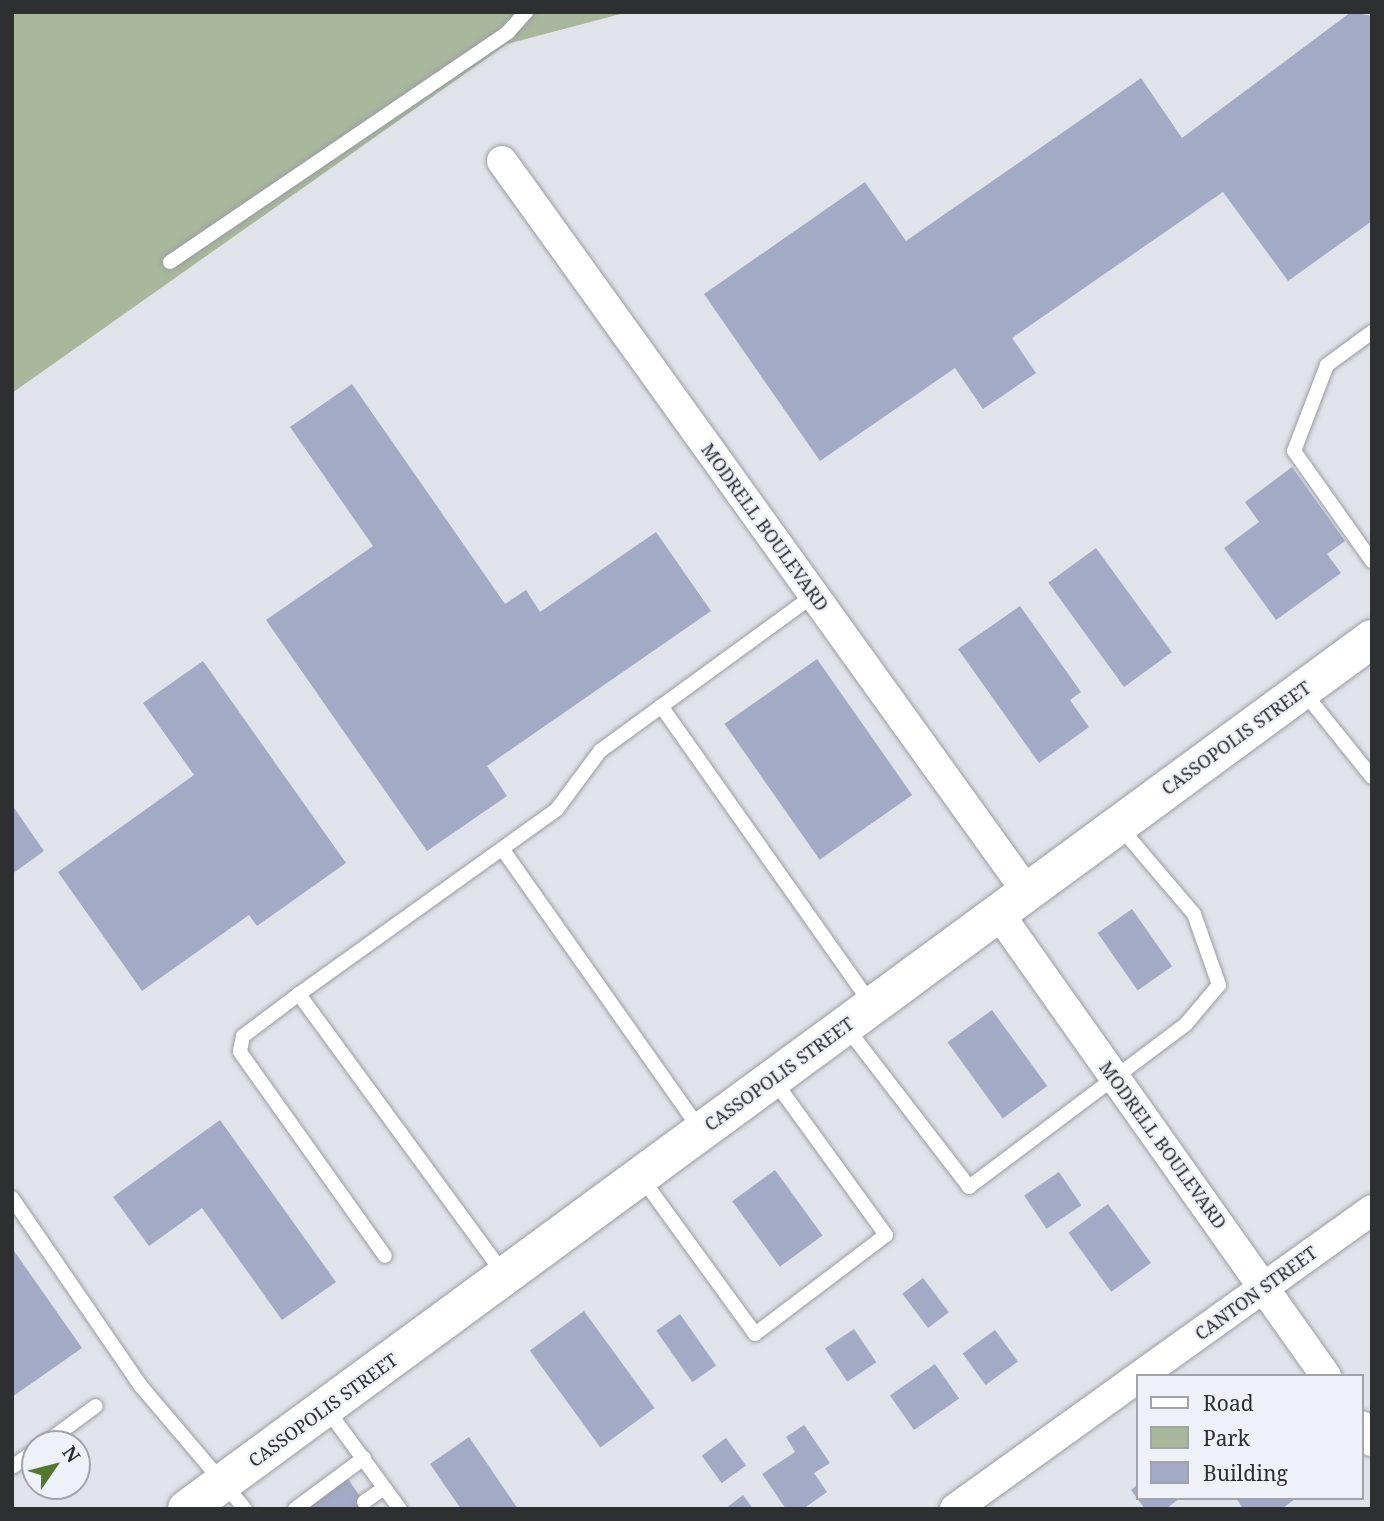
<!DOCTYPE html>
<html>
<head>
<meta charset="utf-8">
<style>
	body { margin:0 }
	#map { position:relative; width:1384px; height:1521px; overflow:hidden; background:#e1e3eb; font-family:"Noto Serif",serif }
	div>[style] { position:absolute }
	.green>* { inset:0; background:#a9b79d }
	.building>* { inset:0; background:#a3aac6; transform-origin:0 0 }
	.roads { filter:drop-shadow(0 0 2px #9a9ca3) drop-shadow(0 0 2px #9a9ca3) }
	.lane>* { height:14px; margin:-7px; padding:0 7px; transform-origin:7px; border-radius:7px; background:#fff }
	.street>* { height:30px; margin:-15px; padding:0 15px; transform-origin:15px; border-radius:15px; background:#fff }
	.primary>* { height:38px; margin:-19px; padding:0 19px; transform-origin:19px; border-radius:19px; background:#fff }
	span { translate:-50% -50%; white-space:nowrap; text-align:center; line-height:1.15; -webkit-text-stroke:5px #eff1f8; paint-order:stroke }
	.street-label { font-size:18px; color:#2e2f31 }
	.frame { position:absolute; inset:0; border:14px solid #2e2f31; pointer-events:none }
	.legend { position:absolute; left:1136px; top:1374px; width:228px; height:126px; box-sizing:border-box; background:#eff1f8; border:2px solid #a2a3a8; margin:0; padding:9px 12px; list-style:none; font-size:21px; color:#2e2f31 }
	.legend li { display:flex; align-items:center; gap:14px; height:35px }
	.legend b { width:35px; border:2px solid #a2a3a8 }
	.north { position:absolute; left:21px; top:1430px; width:70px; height:70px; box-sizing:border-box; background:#eff1f8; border:2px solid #a2a3a8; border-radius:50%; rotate:55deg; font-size:19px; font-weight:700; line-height:28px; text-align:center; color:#2e2f31 }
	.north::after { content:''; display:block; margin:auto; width:24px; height:32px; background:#55762e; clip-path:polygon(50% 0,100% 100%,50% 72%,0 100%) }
</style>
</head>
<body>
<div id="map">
	<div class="green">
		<div style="clip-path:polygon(12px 12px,628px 12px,507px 44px,12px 393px)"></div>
	</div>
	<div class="building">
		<div style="clip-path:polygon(1351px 12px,1372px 16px,1372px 221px,1288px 281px,1223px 192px,1012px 338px,1036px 373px,983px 409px,955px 368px,820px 461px,704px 294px,865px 182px,906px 241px,1141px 78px,1182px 138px)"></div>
		<div style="clip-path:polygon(352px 384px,505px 604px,526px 590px,540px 612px,656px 532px,711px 611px,487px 766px,507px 796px,427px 851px,266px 620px,373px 546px,290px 427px)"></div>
		<div style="clip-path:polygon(1292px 467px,1345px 541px,1327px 554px,1341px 573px,1276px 620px,1224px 548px,1259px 522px,1245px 502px)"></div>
		<div style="left:1096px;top:548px;width:129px;height:59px;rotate:54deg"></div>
		<div style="clip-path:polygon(1020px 606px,1081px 692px,1070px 700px,1089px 727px,1039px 763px,958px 649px)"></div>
		<div style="left:817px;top:659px;width:166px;height:113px;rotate:55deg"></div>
		<div style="clip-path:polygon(203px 661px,346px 863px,257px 926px,249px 915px,142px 991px,58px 872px,194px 775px,143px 703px)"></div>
		<div style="clip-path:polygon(12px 805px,44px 851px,12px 874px)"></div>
		<div style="left:1132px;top:909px;width:70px;height:42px;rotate:55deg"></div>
		<div style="left:992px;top:1010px;width:94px;height:55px;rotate:54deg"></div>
		<div style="clip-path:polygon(220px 1120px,336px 1282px,282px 1320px,202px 1208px,149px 1246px,113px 1197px)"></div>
		<div style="left:775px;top:1170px;width:81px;height:53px;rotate:54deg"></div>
		<div style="left:1059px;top:1172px;width:40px;height:42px;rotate:56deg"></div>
		<div style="left:1108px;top:1204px;width:73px;height:49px;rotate:54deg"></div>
		<div style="clip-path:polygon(12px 1248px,82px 1348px,12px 1397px)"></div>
		<div style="left:923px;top:1278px;width:43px;height:26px;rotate:53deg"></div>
		<div style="left:584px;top:1311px;width:120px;height:67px;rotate:54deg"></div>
		<div style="left:680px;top:1314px;width:63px;height:29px;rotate:55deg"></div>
		<div style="left:854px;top:1329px;width:40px;height:35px;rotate:56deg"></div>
		<div style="left:995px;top:1330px;width:39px;height:40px;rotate:54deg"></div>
		<div style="left:935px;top:1364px;width:42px;height:55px;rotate:55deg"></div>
		<div style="clip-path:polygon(804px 1425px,830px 1463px,814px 1473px,827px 1492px,803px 1509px,786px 1509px,762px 1474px,795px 1452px,786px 1437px)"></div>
		<div style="clip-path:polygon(469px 1437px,518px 1509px,461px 1509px,430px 1464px)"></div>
		<div style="left:726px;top:1438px;width:34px;height:30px;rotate:54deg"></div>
		<div style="clip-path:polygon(348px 1479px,369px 1509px,306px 1509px)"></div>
		<div style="clip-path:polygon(1137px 1485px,1137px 1498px,1180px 1498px,1166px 1509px,1145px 1509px,1131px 1490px)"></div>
		<div style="clip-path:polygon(743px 1495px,753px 1509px,725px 1509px)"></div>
		<div style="clip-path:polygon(1236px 1498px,1296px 1498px,1282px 1509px,1243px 1509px)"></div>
	</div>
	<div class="roads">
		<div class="lane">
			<div style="left:170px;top:262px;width:409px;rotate:-34.2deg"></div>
			<div style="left:508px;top:32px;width:27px;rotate:-48deg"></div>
			<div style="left:1372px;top:332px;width:56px;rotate:143.7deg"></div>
			<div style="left:1327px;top:365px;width:92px;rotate:111deg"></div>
			<div style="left:1294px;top:451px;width:135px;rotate:54.7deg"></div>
			<div style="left:1303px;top:691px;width:110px;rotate:51.3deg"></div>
			<div style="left:661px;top:706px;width:366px;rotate:54.8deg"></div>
			<div style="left:503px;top:850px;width:342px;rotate:54.8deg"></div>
			<div style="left:299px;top:994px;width:70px;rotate:143.1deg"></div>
			<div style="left:243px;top:1036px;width:16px;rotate:101deg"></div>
			<div style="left:240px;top:1052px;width:250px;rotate:54.6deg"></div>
			<div style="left:846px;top:1027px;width:202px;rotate:52.4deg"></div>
			<div style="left:969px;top:1187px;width:271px;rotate:-36.9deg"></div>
			<div style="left:1186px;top:1024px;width:51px;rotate:-49.8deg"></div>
			<div style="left:1219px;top:985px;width:75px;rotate:-109.4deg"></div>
			<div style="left:1194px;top:914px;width:116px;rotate:-130.4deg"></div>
			<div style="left:641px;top:1177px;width:194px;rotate:54deg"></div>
			<div style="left:755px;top:1334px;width:164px;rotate:-37.1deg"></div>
			<div style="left:886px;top:1235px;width:193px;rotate:-125.9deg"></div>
			<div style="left:12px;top:1198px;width:227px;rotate:55.6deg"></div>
			<div style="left:140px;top:1385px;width:162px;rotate:49.7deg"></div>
			<div style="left:503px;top:1273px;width:346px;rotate:-126.2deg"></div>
			<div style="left:299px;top:994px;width:317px;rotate:-35.6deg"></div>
			<div style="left:557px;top:809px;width:72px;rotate:-53.4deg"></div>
			<div style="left:600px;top:751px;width:265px;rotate:-36.1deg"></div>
			<div style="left:326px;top:1408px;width:125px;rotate:53.8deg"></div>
			<div style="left:44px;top:1444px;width:64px;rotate:-36.2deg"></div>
			<div style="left:12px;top:1467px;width:28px;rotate:-35deg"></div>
			<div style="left:364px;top:1502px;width:24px;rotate:-35deg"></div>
			<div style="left:295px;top:1509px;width:86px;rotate:-36.5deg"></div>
		</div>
		<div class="street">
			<div style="left:502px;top:161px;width:901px;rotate:54.3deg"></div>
			<div style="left:999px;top:914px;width:566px;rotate:54.71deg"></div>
			<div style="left:1140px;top:1376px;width:285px;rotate:-35.6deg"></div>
			<div style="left:1361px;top:1426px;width:19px;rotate:54deg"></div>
			<div style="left:955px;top:1509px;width:224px;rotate:-35.7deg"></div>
		</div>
		<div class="primary">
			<div style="left:187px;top:1509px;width:1470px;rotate:-36.29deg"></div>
		</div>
	</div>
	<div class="street-label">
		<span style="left:765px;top:527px;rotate:54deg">MODRELL BOULEVARD</span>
		<span style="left:1236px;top:738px;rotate:-36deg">CASSOPOLIS STREET</span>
		<span style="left:779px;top:1074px;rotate:-36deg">CASSOPOLIS STREET</span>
		<span style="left:1163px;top:1145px;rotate:54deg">MODRELL BOULEVARD</span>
		<span style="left:1256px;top:1293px;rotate:-36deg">CANTON STREET</span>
		<span style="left:323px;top:1410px;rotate:-36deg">CASSOPOLIS STREET</span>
	</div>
	<div class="frame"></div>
	<ul class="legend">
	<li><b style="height:9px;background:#fff"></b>Road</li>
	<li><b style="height:19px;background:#a9b79d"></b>Park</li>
	<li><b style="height:19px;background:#a3aac6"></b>Building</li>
	</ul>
	<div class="north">N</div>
</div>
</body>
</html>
